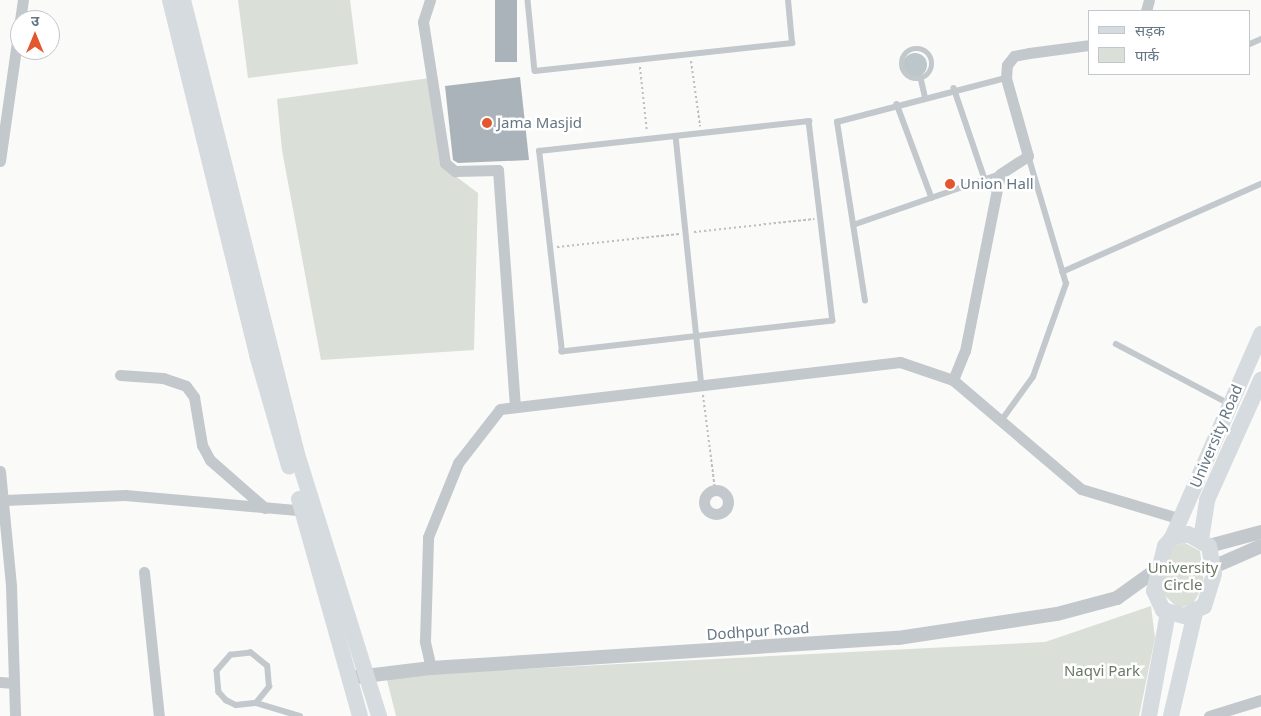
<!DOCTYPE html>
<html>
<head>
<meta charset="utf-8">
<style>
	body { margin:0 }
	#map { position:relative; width:1261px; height:716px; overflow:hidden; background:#fafaf8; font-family:"Noto Sans","Noto Sans Devanagari",sans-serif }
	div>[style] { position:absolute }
	.green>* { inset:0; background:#dadfd7 }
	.water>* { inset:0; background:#bbc7cb }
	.round { border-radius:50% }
	.building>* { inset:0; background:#aab3b9; transform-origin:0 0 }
	.path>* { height:2px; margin-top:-1px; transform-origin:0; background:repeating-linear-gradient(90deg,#bbbfc2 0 2.5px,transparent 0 5px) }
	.service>* { height:5.5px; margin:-2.75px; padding:0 2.75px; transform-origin:2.75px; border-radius:2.75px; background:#c3c8cc }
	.service>.ring { margin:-2.75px; padding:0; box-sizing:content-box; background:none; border:5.5px solid #c3c8cc; border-radius:50% }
	.minor>* { height:11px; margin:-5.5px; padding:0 5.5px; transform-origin:5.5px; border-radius:5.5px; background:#c3c8cc }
	.minor>.ring { margin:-5.5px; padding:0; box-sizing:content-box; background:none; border:11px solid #c3c8cc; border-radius:50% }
	.tertiary>* { height:14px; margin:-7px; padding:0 7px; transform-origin:7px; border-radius:7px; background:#c3c8cc }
	.secondary>* { height:16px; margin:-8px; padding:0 8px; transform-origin:8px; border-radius:8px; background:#d6dbdf }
	.dots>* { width:14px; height:14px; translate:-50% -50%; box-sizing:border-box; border:2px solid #fff; border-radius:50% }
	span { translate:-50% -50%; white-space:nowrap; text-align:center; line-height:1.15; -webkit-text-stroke:5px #fff; paint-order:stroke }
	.poi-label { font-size:15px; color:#657683 }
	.left { translate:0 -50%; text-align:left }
	.street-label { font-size:15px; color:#657683 }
	.park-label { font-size:15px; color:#687a64 }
	.legend { position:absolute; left:1088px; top:10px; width:162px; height:65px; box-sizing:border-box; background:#fff; border:1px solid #c1c8cd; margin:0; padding:6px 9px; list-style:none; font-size:15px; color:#657683 }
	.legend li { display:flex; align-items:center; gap:10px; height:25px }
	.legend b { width:25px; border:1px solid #c1c8cd }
	.north { position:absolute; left:10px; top:10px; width:50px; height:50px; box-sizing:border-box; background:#fff; border:1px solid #c1c8cd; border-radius:50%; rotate:0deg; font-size:14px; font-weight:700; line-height:20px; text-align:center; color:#657683 }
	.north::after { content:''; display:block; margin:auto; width:18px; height:22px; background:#e4572e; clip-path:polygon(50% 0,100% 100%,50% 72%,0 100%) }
</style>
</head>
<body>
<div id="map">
	<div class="green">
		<div style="clip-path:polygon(238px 0,350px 0,358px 64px,248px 78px)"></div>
		<div style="clip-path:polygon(430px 78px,442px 166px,478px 193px,474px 350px,321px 360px,282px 150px,277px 99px)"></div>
		<div style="clip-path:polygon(1185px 543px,1200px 551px,1204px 584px,1193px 604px,1178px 608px,1163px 594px,1161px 571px,1174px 546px)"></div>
		<div style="clip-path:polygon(1151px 606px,1155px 638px,1139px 716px,396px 716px,386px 676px,1045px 642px)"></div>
	</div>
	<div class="water">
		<div class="round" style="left:903px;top:53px;width:24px;height:24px"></div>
	</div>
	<div class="building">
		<div style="left:495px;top:0;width:22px;height:62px"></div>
		<div style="clip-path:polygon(520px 77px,529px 160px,458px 163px,453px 160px,445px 86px)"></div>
	</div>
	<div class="path">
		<div style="left:691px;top:61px;width:66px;rotate:82.1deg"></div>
		<div style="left:640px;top:67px;width:65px;rotate:83.9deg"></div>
		<div style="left:694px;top:232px;width:121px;rotate:-6.2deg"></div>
		<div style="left:557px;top:247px;width:123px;rotate:-6.1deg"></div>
		<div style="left:703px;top:395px;width:96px;rotate:82.8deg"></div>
	</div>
	<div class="service">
		<div style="left:528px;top:0;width:71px;rotate:84.4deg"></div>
		<div style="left:535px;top:71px;width:259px;rotate:-6.2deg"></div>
		<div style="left:792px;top:43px;width:43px;rotate:-95.3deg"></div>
		<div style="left:1250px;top:44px;width:12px;rotate:-24deg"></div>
		<div class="ring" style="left:902px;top:49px;width:24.5px;height:24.5px"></div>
		<div style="left:921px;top:78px;width:18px;rotate:77deg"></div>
		<div style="left:954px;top:88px;width:96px;rotate:71.2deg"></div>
		<div style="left:897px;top:104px;width:100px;rotate:69.6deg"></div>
		<div style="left:809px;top:121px;width:201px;rotate:83.2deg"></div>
		<div style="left:833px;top:321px;width:273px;rotate:173.5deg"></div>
		<div style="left:562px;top:352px;width:202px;rotate:-96.5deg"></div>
		<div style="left:539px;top:151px;width:272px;rotate:-6.3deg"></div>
		<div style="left:676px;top:136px;width:252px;rotate:84.1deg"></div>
		<div style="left:853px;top:225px;width:156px;rotate:-19.1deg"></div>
		<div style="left:1062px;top:272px;width:218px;rotate:-23.9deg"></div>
		<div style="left:865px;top:301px;width:181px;rotate:-98.9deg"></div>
		<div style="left:837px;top:122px;width:175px;rotate:-14.6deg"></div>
		<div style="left:1116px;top:344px;width:129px;rotate:27.8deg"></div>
		<div style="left:1001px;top:421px;width:54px;rotate:-54deg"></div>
		<div style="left:1033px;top:377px;width:99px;rotate:-70.5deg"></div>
		<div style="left:1066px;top:284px;width:134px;rotate:-106.5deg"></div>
		<div style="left:256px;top:703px;width:21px;rotate:-51deg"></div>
		<div style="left:269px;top:687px;width:21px;rotate:-95deg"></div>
		<div style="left:267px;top:666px;width:21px;rotate:-141deg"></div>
		<div style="left:251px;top:653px;width:20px;rotate:174deg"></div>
		<div style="left:231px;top:655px;width:21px;rotate:131deg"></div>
		<div style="left:217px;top:671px;width:21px;rotate:85deg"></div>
		<div style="left:219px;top:692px;width:11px;rotate:49deg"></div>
		<div style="left:226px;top:700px;width:11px;rotate:27deg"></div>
		<div style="left:236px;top:705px;width:20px;rotate:-6deg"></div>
		<div style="left:256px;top:703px;width:46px;rotate:16.5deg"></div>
	</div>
	<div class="minor">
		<div style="left:430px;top:0;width:23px;rotate:108deg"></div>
		<div style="left:423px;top:22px;width:143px;rotate:81.1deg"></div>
		<div style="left:445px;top:163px;width:13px;rotate:39deg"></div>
		<div style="left:455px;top:171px;width:43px;rotate:-1.3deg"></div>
		<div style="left:498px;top:170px;width:237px;rotate:85.9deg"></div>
		<div style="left:1146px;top:11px;width:11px;rotate:-75deg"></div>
		<div style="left:0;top:161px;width:163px;rotate:-81.9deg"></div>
		<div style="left:120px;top:375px;width:43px;rotate:4deg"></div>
		<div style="left:163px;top:378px;width:24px;rotate:19deg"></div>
		<div style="left:186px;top:386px;width:14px;rotate:54deg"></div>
		<div style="left:194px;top:397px;width:49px;rotate:80.5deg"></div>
		<div style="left:202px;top:445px;width:17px;rotate:62deg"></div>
		<div style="left:210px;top:460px;width:73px;rotate:41.1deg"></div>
		<div style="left:953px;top:380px;width:31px;rotate:-68deg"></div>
		<div style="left:965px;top:351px;width:180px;rotate:-78.8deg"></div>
		<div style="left:1000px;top:174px;width:33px;rotate:-33deg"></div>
		<div style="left:1028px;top:156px;width:81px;rotate:-105.8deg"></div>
		<div style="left:1006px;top:78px;width:13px;rotate:-86deg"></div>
		<div style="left:1007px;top:65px;width:11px;rotate:-52deg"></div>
		<div style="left:1014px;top:56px;width:15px;rotate:-11deg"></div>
		<div style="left:1029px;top:53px;width:62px;rotate:-7.5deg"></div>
		<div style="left:0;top:471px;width:116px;rotate:84.5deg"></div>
		<div style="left:11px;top:586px;width:130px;rotate:88.2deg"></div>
		<div class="ring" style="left:704px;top:490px;width:13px;height:13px"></div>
		<div style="left:4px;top:500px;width:121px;rotate:-2.4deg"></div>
		<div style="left:125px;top:495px;width:185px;rotate:5deg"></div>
		<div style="left:144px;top:572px;width:145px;rotate:84.1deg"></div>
		<div style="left:431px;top:668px;width:28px;rotate:-103deg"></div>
		<div style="left:425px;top:641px;width:104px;rotate:-88.3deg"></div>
		<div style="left:428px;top:537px;width:80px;rotate:-67.9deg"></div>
		<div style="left:458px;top:463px;width:68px;rotate:-52.1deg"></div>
		<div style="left:500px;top:409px;width:403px;rotate:-6.7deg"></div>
		<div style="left:900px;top:362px;width:56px;rotate:18.8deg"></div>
		<div style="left:953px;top:380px;width:168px;rotate:40.4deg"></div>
		<div style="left:1081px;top:489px;width:104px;rotate:16.7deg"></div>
		<div style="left:0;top:682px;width:14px;rotate:4deg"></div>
		<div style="left:1209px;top:716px;width:54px;rotate:-17.1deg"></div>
	</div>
	<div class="tertiary">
		<div style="left:1209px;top:546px;width:54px;rotate:-15.1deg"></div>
		<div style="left:1213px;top:567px;width:52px;rotate:-23.6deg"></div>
		<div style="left:349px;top:678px;width:83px;rotate:-7deg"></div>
		<div style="left:431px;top:668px;width:468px;rotate:-3.7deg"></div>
		<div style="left:898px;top:638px;width:161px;rotate:-8.6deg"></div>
		<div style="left:1057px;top:614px;width:62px;rotate:-14.9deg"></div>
		<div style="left:1117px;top:598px;width:48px;rotate:-35.7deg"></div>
	</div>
	<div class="secondary">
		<div style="left:170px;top:0;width:366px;rotate:76.2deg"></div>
		<div style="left:257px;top:355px;width:116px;rotate:73.9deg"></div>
		<div style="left:183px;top:0;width:465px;rotate:75.9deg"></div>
		<div style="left:296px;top:451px;width:278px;rotate:72.6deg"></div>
		<div style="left:299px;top:499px;width:225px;rotate:74.3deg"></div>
		<div style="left:1188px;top:534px;width:24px;rotate:30deg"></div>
		<div style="left:1209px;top:546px;width:28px;rotate:80deg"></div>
		<div style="left:1214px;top:574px;width:34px;rotate:107deg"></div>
		<div style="left:1204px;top:606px;width:22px;rotate:153deg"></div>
		<div style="left:1184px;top:616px;width:22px;rotate:-164deg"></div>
		<div style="left:1163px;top:610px;width:21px;rotate:-115deg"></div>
		<div style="left:1154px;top:591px;width:46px;rotate:-76.3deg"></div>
		<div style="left:1165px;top:546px;width:11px;rotate:-49deg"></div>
		<div style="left:1172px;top:538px;width:16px;rotate:-14deg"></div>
		<div style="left:1172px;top:538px;width:223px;rotate:-66.4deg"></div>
		<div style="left:1201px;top:539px;width:39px;rotate:-81deg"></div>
		<div style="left:1207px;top:500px;width:132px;rotate:-65.8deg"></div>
		<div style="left:1149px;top:716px;width:106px;rotate:-79.6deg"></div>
		<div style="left:1171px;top:716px;width:106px;rotate:-76.9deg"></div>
	</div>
	<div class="dots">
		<div style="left:487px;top:123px;background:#e4572e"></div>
		<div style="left:950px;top:184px;background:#e4572e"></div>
	</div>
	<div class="poi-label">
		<span class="left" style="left:497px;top:123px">Jama Masjid</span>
		<span class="left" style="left:960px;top:184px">Union Hall</span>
	</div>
	<div class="street-label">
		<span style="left:1216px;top:436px;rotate:-67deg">University Road</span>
		<span style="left:758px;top:631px;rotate:-4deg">Dodhpur Road</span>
	</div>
	<div class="park-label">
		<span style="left:1183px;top:576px">University<br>Circle</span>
		<span style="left:1102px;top:671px">Naqvi Park</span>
	</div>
	<ul class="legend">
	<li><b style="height:6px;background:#d6dbdf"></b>सड़क</li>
	<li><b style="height:14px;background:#dadfd7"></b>पार्क</li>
	</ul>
	<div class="north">उ</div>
</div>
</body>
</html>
